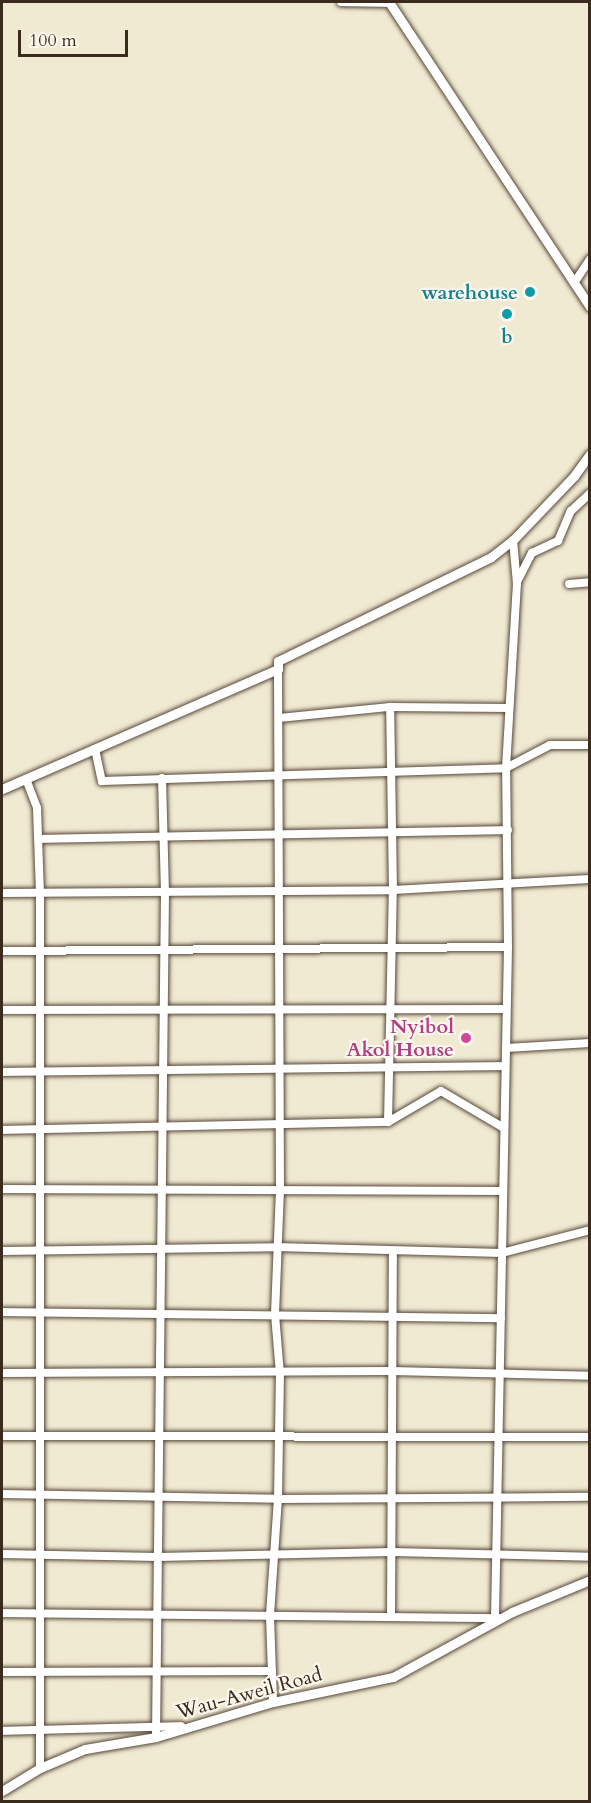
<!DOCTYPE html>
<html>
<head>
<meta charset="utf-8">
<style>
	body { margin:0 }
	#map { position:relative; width:591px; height:1803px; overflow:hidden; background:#f1ead2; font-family:Cardo,serif }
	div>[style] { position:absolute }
	.roads { filter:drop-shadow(0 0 2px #564739) drop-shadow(0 0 2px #564739) }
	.minor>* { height:8px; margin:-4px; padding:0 4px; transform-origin:4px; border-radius:4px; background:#fff }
	.tertiary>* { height:9px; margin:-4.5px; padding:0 4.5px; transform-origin:4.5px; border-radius:4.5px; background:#fff }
	.dots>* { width:16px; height:16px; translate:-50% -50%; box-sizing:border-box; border:3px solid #fbf7ec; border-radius:50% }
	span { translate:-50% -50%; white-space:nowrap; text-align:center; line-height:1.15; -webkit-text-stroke:4.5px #fbf7ec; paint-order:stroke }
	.culture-label { font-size:20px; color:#0d838f; font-weight:700 }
	.right { translate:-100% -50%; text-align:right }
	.hotel-label { font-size:20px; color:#b23c85; font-weight:700 }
	.street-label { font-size:20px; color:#3b2a1e }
	.frame { position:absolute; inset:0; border:3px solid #3b2a1e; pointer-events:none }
	.scale { position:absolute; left:18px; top:30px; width:110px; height:27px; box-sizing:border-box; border:3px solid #3b2a1e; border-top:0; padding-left:8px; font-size:18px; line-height:21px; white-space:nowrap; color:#3b2a1e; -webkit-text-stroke:4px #fbf7ec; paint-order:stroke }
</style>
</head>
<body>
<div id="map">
	<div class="roads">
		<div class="minor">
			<div style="left:341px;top:2px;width:48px;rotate:1.2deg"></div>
			<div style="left:574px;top:283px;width:29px;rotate:-56deg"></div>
			<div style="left:517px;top:582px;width:33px;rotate:-63deg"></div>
			<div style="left:532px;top:553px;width:29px;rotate:-25deg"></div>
			<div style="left:558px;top:541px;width:33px;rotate:-67deg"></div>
			<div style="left:571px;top:511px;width:26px;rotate:-43deg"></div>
			<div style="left:569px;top:584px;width:21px;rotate:-5deg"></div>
			<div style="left:279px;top:718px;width:112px;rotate:-5.7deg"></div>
			<div style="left:390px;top:707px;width:119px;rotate:0.5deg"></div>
			<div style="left:95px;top:749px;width:33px;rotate:78deg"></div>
			<div style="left:102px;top:781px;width:404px;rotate:-1.8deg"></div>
			<div style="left:506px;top:768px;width:50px;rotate:-27.6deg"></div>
			<div style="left:550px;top:745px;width:40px"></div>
			<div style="left:26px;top:779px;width:31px;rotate:69deg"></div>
			<div style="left:37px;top:808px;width:85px;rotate:88deg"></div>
			<div style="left:40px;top:893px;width:875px;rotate:90deg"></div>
			<div style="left:39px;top:839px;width:469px;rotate:-1.1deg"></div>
			<div style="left:2px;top:893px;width:391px;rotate:-0.4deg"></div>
			<div style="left:393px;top:890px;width:197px;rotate:-3.2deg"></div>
			<div style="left:2px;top:951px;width:506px;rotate:-0.45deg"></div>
			<div style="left:2px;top:1010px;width:504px;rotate:-0.11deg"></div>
			<div style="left:506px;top:1048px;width:84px;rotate:-3.4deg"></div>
			<div style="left:2px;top:1072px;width:503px;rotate:-0.68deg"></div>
			<div style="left:388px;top:1122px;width:232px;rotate:-88.8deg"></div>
			<div style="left:393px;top:890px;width:183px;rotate:-90.9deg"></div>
			<div style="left:2px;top:1130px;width:386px;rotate:-1.2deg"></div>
			<div style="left:388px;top:1122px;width:61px;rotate:-30.3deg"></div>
			<div style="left:441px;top:1091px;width:73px;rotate:30.4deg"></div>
			<div style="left:2px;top:1189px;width:501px;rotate:0.23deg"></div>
			<div style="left:2px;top:1251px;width:274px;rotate:-0.8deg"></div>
			<div style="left:276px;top:1247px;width:226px;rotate:1.5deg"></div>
			<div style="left:502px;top:1253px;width:91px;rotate:-14.6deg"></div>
			<div style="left:2px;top:1312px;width:499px;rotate:0.7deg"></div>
			<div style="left:2px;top:1373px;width:390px;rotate:-0.3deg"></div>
			<div style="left:392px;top:1371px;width:198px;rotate:1.4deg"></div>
			<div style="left:2px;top:1436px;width:588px;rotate:0.1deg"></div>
			<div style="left:2px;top:1494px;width:276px;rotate:1deg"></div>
			<div style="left:278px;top:1499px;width:312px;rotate:-0.4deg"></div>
			<div style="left:2px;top:1554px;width:156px;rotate:1.1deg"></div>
			<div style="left:158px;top:1557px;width:234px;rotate:-1.2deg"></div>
			<div style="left:392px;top:1552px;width:198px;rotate:1.4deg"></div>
			<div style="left:2px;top:1613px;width:498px;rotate:0.6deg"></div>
			<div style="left:391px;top:1616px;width:365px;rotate:-89.7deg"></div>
			<div style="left:495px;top:1618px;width:671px;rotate:-88.89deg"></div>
			<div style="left:508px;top:947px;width:179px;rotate:-90.6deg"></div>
			<div style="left:506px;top:768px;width:184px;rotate:-86.6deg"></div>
			<div style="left:517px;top:584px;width:44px;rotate:-95.2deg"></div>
			<div style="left:2px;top:1672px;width:270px;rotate:-0.2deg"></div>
			<div style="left:273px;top:1702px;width:87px;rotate:-92deg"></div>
			<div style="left:270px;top:1615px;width:116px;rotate:-86.1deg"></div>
			<div style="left:278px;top:1499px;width:125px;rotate:-89.1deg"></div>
			<div style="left:280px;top:1374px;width:60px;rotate:-94.8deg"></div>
			<div style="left:275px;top:1314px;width:125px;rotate:-87.7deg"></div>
			<div style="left:280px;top:1189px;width:520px;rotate:-90.22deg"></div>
			<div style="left:2px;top:1731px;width:179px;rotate:-1.6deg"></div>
			<div style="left:156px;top:1737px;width:844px;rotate:-89.39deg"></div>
			<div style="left:165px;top:893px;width:115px;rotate:-91.5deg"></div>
		</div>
		<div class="tertiary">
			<div style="left:389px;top:2px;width:365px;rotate:56.6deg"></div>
			<div style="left:2px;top:789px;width:301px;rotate:-23.5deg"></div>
			<div style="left:278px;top:669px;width:8px;rotate:-90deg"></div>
			<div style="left:278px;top:661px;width:237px;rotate:-26deg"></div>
			<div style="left:491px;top:557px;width:28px;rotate:-38deg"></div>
			<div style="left:513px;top:540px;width:88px;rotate:-46.4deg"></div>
			<div style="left:574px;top:476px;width:27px;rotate:-54deg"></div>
			<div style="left:2px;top:1791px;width:44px;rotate:-31.2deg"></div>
			<div style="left:40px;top:1768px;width:49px;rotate:-22.9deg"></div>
			<div style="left:85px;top:1749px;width:72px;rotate:-9.6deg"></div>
			<div style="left:156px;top:1737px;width:122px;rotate:-16.7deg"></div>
			<div style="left:273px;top:1702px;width:123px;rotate:-11.8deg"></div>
			<div style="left:393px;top:1677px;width:136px;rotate:-28.6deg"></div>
			<div style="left:512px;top:1612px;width:84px;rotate:-22.3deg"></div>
		</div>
	</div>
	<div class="dots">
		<div style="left:530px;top:292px;background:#0f9aa8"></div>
		<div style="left:507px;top:314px;background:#0f9aa8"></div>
		<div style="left:466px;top:1038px;background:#d1479c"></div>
	</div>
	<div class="culture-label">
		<span class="right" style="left:518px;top:292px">warehouse</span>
		<span style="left:507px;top:336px">b</span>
	</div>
	<div class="hotel-label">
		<span class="right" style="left:454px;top:1038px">Nyibol<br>Akol House</span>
	</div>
	<div class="street-label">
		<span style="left:249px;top:1693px;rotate:-15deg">Wau-Aweil Road</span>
	</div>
	<div class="frame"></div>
	<div class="scale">100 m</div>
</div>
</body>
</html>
